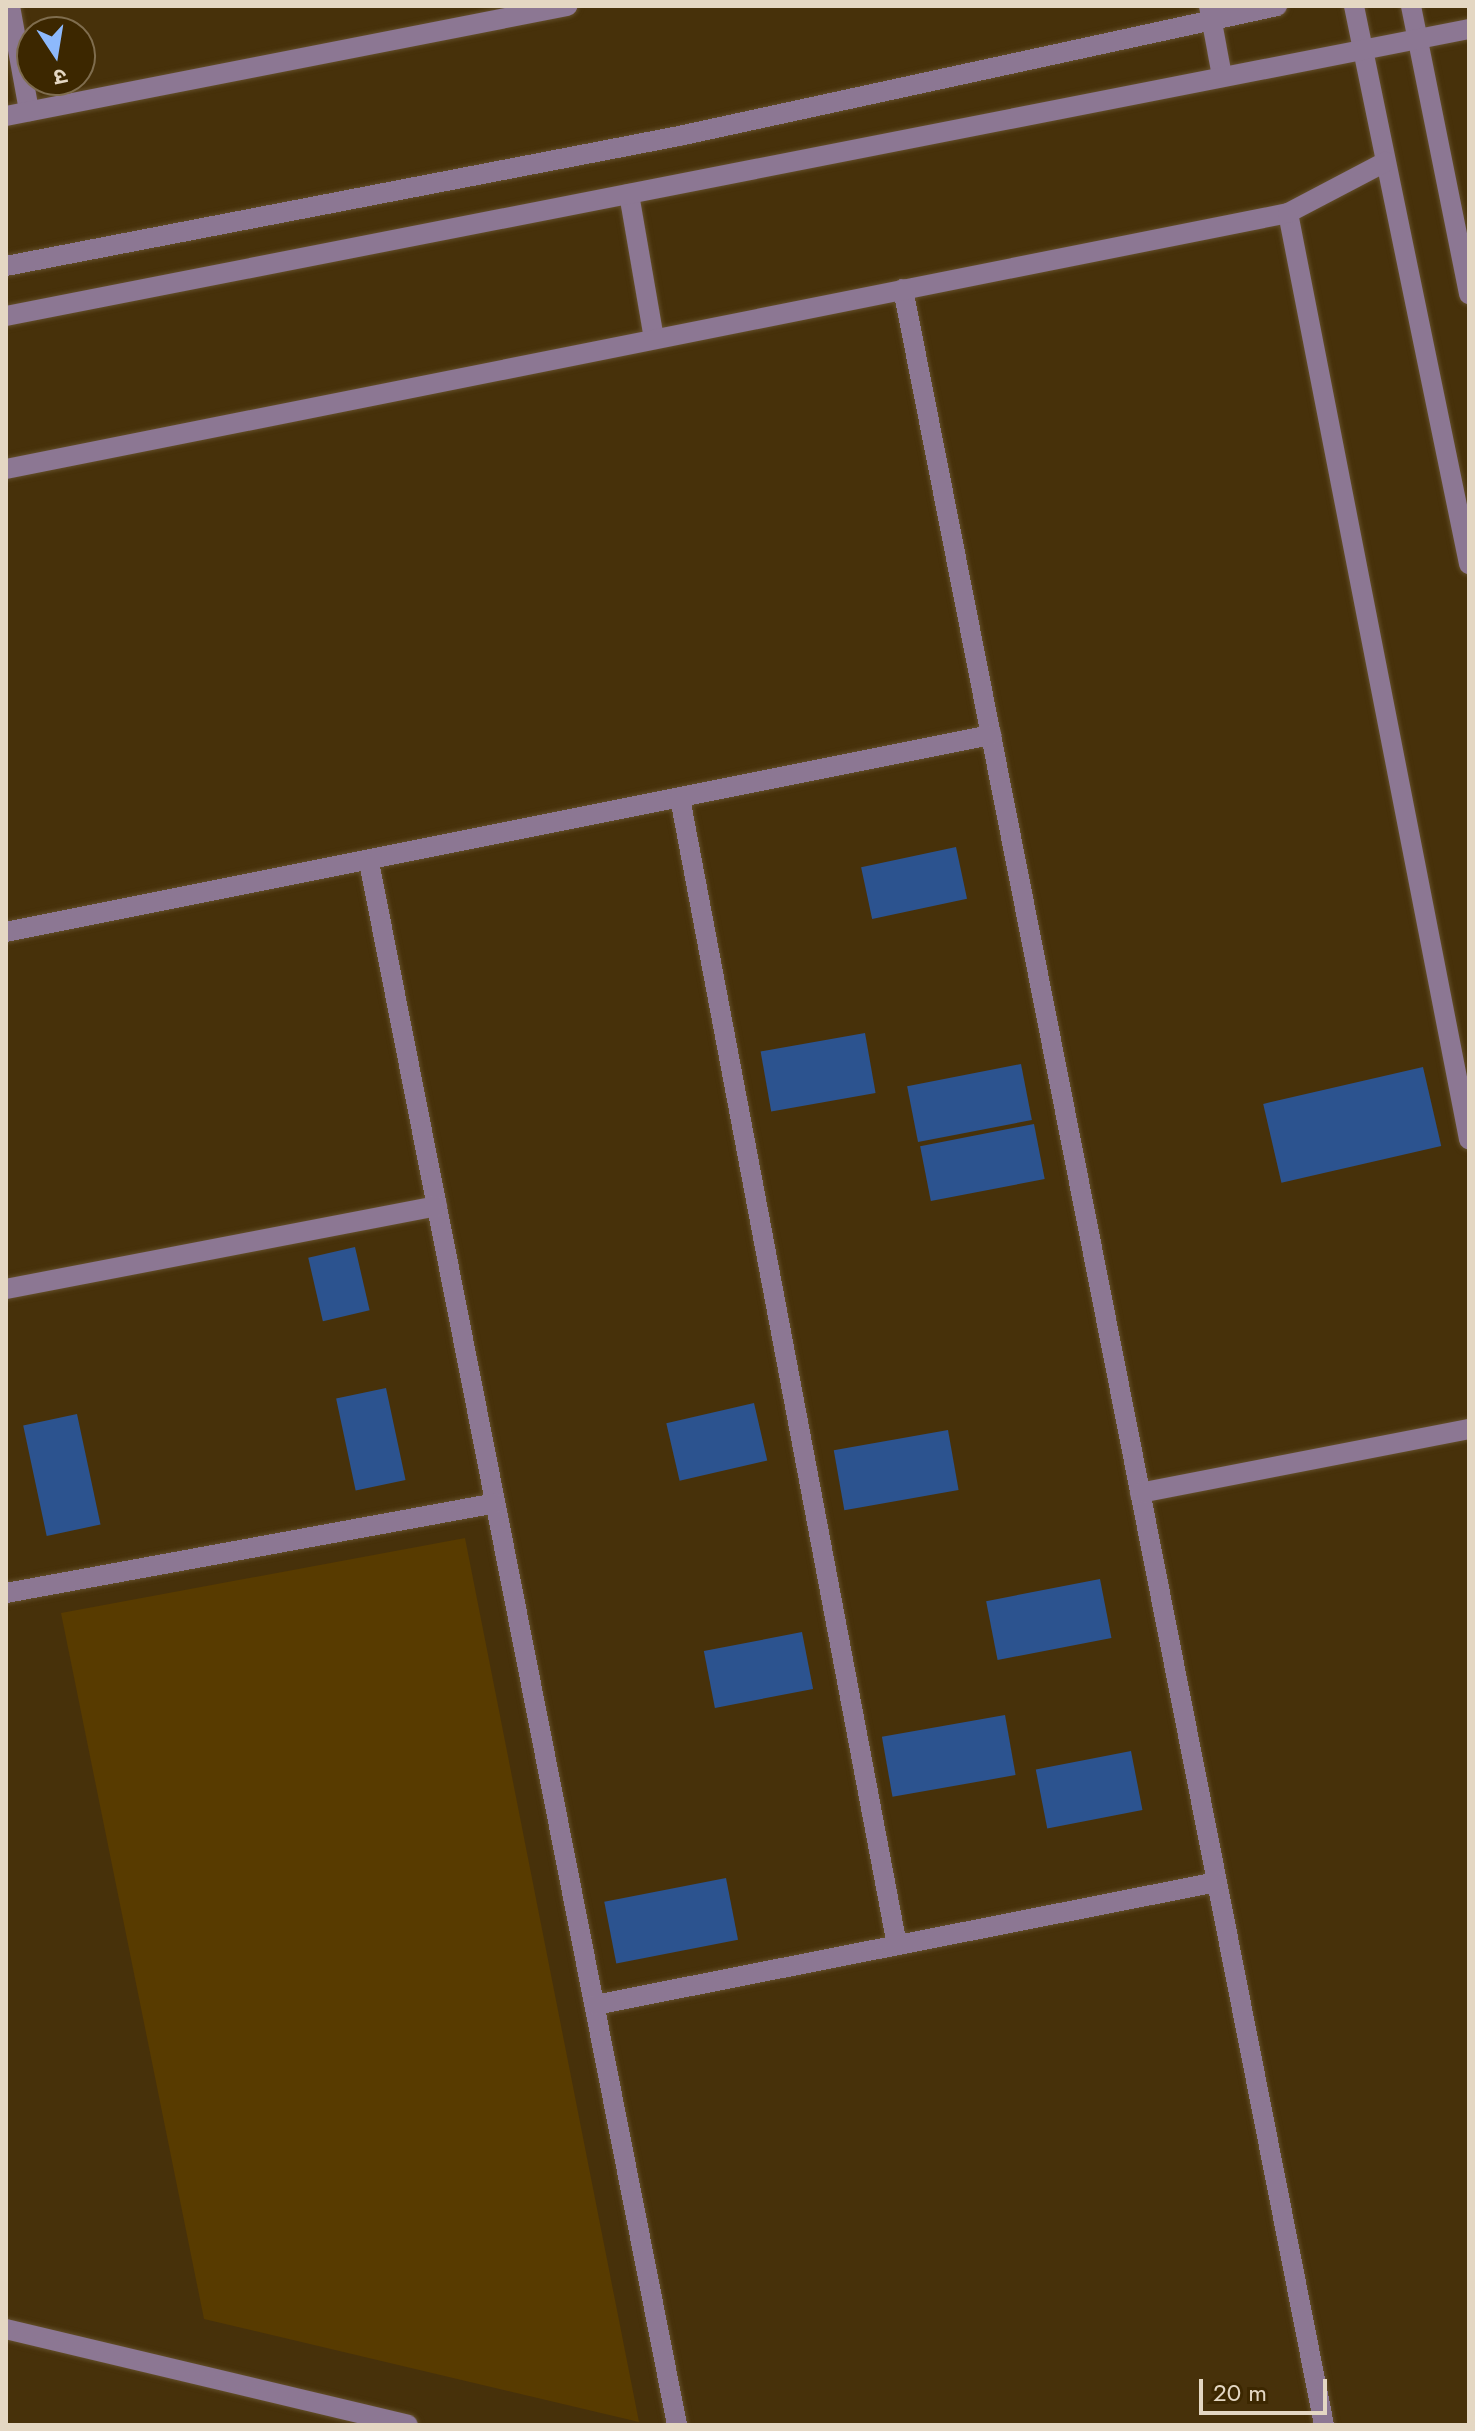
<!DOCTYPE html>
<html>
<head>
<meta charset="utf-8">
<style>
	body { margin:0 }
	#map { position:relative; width:1475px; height:2431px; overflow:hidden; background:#47310a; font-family:Jost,"Noto Sans Devanagari",sans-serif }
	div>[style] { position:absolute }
	.green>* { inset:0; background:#583b00 }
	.building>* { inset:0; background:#2c538f; transform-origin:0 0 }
	.roads { filter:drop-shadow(0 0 2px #634f2b) drop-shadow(0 0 2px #634f2b) }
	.minor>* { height:20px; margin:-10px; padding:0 10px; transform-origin:10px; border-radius:10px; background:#8c7793 }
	span { translate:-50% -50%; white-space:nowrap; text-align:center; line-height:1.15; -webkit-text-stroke:6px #3c2700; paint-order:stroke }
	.frame { position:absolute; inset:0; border:8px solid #e4d7c3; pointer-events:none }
	.north { position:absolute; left:16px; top:16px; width:80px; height:80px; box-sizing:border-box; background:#3c2700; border:2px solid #7f6d4e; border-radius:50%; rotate:168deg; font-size:22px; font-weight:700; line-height:32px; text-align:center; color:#e4d7c3 }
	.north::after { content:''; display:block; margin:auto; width:28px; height:36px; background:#8db9fc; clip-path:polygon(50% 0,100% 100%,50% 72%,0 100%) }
	.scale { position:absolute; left:1199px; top:2379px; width:128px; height:36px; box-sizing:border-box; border:4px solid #e4d7c3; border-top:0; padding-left:10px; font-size:24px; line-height:28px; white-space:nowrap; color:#e4d7c3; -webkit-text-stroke:6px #3c2700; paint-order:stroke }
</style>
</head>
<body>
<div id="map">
	<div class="green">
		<div style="clip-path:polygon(465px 1538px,639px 2422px,204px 2319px,61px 1613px)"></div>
	</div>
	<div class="building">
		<div style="left:956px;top:847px;width:53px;height:97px;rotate:78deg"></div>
		<div style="left:865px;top:1033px;width:61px;height:106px;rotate:80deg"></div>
		<div style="left:1021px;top:1064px;width:57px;height:116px;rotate:79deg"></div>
		<div style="left:1423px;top:1067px;width:81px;height:164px;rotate:77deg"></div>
		<div style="left:1034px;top:1124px;width:56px;height:116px;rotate:79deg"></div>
		<div style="left:355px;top:1247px;width:65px;height:48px;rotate:77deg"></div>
		<div style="left:386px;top:1388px;width:94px;height:51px;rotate:78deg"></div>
		<div style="left:754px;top:1403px;width:59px;height:90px;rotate:77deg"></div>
		<div style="left:77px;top:1414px;width:113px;height:55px;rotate:78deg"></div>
		<div style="left:948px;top:1430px;width:61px;height:116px;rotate:80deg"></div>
		<div style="left:1100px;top:1579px;width:60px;height:116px;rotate:79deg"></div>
		<div style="left:802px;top:1632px;width:58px;height:100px;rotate:79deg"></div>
		<div style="left:1005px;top:1715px;width:61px;height:125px;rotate:80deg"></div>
		<div style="left:1131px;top:1751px;width:60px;height:97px;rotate:79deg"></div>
		<div style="left:726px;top:1878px;width:63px;height:124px;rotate:79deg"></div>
	</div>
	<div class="roads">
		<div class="minor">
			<div style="left:10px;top:6px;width:107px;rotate:79.7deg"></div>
			<div style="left:1209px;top:6px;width:71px;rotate:79.5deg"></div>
			<div style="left:1354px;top:6px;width:570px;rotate:78.35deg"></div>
			<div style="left:1411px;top:6px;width:294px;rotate:78.6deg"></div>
			<div style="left:6px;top:116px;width:572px;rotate:-11.09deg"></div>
			<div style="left:629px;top:194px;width:147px;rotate:80.2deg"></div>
			<div style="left:1288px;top:213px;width:944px;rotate:78.94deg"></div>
			<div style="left:6px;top:266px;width:685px;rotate:-10.93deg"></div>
			<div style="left:679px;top:136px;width:612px;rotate:-12.26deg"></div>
			<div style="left:903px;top:289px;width:2177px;rotate:78.85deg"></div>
			<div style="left:6px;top:316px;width:1491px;rotate:-11.1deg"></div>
			<div style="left:6px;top:469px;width:1307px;rotate:-11.29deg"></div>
			<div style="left:1288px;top:213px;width:110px;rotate:-27.7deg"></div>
			<div style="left:680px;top:798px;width:1167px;rotate:79.29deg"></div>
			<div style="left:369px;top:862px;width:1593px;rotate:78.85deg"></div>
			<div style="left:6px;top:932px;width:1005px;rotate:-11.31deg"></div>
			<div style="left:6px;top:1289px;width:439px;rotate:-10.9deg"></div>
			<div style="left:1140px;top:1493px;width:335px;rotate:-11deg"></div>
			<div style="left:6px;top:1593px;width:497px;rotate:-10.4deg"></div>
			<div style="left:595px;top:2005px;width:634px;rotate:-11.19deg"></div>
			<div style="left:6px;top:2329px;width:413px;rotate:13.4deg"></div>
		</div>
	</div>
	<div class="frame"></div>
	<div class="north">उ</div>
	<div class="scale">20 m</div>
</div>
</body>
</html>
